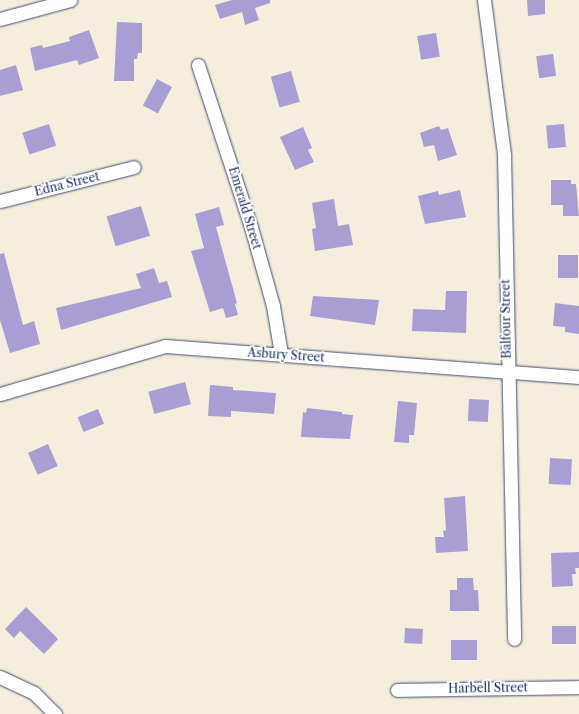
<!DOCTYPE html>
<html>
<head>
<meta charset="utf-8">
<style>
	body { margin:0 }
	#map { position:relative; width:579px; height:714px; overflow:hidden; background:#f6eedd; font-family:"Libre Caslon Text",serif }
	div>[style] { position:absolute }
	.building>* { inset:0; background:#a99ed4; transform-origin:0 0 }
	.roads { filter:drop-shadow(0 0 1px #3c4c71) drop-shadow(0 0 1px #3c4c71) }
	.minor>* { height:13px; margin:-6.5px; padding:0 6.5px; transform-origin:6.5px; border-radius:6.5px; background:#fff }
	span { translate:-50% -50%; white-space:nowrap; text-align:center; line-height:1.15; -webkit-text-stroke:3.5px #fff; paint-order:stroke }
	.street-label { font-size:12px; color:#1b2f5e }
</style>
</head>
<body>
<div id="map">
	<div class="building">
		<div style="clip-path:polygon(232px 0,270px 0,270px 3px,255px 8px,259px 20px,245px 25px,242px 12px,220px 19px,215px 5px)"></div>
		<div style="clip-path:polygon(527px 0,545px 0,545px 14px,528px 16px)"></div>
		<div style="clip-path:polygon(117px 22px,142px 23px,142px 53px,138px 53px,137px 59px,134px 59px,134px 81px,114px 81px)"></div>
		<div style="clip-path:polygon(89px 30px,99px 58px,79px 65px,77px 60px,35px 71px,30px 48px,42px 45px,43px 48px,70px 41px,69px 37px)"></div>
		<div style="left:436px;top:33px;width:24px;height:19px;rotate:81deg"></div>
		<div style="left:553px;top:54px;width:22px;height:17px;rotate:82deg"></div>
		<div style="clip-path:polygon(16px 65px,23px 90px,0 96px,0 70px)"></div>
		<div style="left:291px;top:71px;width:32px;height:21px;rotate:74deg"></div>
		<div style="left:157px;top:79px;width:17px;height:30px;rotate:28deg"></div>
		<div style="left:49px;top:124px;width:23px;height:28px;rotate:72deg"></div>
		<div style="left:564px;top:124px;width:23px;height:18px;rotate:85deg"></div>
		<div style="clip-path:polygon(439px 126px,441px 130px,448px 128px,457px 155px,438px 161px,434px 145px,424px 147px,420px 133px)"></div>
		<div style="clip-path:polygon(303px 127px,312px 148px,308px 150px,314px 162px,295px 170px,280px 137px)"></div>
		<div style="clip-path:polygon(551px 180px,571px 180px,571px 184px,576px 184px,579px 216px,563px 216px,563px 205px,551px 205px)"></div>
		<div style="clip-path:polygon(460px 190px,466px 217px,425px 224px,418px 196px,438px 191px,439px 195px)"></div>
		<div style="clip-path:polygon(334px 199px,338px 226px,349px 224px,353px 245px,315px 251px,312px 229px,316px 228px,312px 203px)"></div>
		<div style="left:141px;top:206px;width:31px;height:36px;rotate:73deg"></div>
		<div style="clip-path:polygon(219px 207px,224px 225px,216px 227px,237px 303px,235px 304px,238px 315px,226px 318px,223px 308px,210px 312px,191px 251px,204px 248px,195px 214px)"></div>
		<div style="clip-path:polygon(4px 253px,23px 325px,34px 321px,40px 344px,10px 353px,0 320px,0 254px)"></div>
		<div style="left:578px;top:255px;width:23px;height:20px;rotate:90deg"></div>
		<div style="clip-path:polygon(154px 268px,159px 283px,167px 281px,172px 297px,61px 330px,56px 308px,141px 288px,136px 274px)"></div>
		<div style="clip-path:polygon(446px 291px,467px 291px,466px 333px,412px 331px,413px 309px,445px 310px)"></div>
		<div style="clip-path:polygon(313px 296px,379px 300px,375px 325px,310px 316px)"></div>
		<div style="clip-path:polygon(555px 303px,579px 306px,579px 334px,565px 332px,565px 327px,553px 326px)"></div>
		<div style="left:185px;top:382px;width:23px;height:38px;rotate:75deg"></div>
		<div style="clip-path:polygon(210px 385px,233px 387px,233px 390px,276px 393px,274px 414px,231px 411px,231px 417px,208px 416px)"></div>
		<div style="left:469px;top:399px;width:20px;height:22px;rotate:3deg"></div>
		<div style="clip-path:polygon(398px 401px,417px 403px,414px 435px,409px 435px,409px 443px,394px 442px)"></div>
		<div style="clip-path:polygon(307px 408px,342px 412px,342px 414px,353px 415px,350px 439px,301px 437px,303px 412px,306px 413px)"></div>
		<div style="left:98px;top:409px;width:16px;height:22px;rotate:68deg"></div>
		<div style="left:48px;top:444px;width:24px;height:22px;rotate:66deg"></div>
		<div style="left:550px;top:458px;width:22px;height:26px;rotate:3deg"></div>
		<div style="clip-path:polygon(465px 496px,468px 551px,436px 553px,435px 537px,444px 537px,443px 531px,446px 530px,444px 498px)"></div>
		<div style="clip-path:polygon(579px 552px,579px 568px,575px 568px,576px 574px,572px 574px,573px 586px,552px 587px,551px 553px)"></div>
		<div style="clip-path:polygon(457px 578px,473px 578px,474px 590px,478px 590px,479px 611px,450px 611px,450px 590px,457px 590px)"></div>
		<div style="clip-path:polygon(26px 607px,58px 639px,44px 654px,20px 631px,14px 638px,5px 629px)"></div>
		<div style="left:552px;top:626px;width:24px;height:18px"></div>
		<div style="left:405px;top:628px;width:18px;height:15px;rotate:3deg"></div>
		<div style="left:451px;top:640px;width:26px;height:20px"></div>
	</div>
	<div class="roads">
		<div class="minor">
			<div style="left:484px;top:0;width:156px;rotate:82.6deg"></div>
			<div style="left:504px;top:155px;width:484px;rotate:88.8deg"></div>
			<div style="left:0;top:19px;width:73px;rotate:-15.2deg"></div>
			<div style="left:198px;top:65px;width:170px;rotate:71.9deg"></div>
			<div style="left:251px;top:227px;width:82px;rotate:74.4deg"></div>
			<div style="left:273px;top:306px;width:49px;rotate:80.5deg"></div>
			<div style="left:0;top:201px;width:138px;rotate:-14.2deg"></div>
			<div style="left:0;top:394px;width:172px;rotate:-16.2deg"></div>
			<div style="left:165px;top:346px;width:415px;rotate:4.3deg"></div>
			<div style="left:0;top:677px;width:38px;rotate:25deg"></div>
			<div style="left:34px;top:693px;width:30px;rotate:45deg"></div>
			<div style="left:397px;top:690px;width:182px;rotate:-0.9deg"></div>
		</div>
	</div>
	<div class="street-label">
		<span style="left:67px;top:184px;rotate:-14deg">Edna Street</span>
		<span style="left:245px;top:208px;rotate:73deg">Emerald Street</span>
		<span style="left:506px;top:319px;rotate:-91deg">Balfour Street</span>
		<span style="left:286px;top:355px;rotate:4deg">Asbury Street</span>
		<span style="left:488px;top:688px;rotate:-1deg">Harbell Street</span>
	</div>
</div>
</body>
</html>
